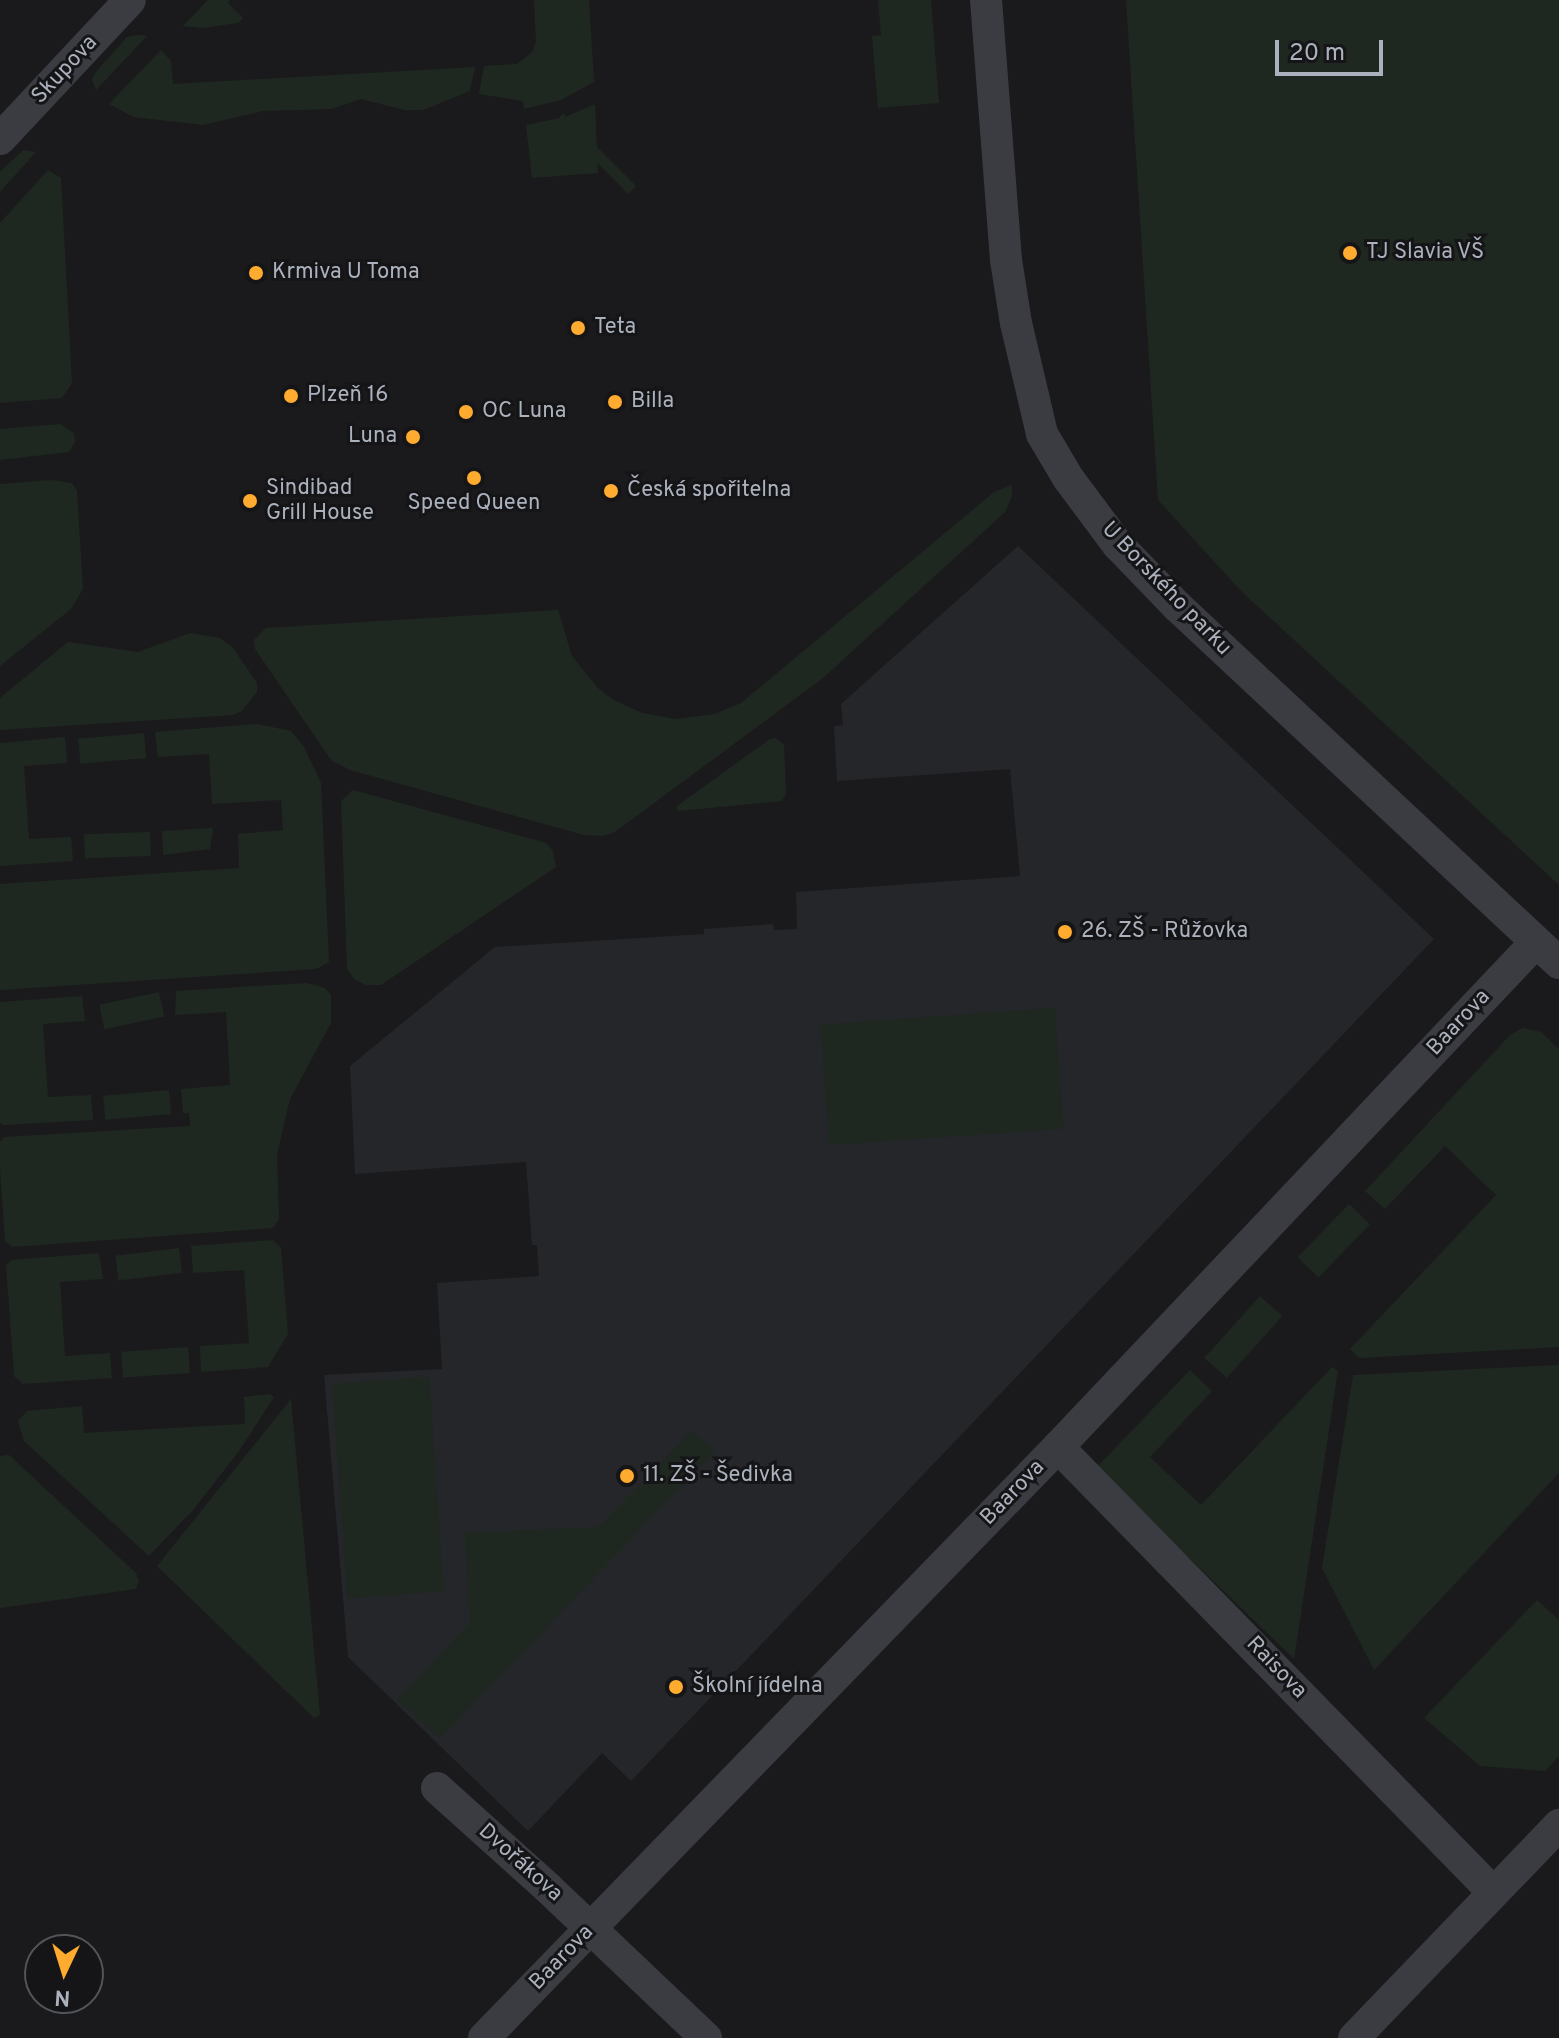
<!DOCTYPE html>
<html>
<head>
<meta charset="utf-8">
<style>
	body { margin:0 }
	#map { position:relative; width:1559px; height:2038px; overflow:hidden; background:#1a1a1c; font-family:Overpass,sans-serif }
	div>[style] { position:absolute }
	.built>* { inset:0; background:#25262a }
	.green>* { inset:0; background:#1f2820; transform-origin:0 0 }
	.minor>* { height:32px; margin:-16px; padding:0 16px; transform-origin:16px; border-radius:16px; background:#3a3c42 }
	.dots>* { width:22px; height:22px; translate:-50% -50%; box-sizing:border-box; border:4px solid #151517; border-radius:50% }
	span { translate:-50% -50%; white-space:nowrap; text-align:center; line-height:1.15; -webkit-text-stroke:6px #151517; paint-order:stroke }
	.street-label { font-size:22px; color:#abb2bd }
	.poi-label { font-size:22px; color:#abb2bd }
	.left { translate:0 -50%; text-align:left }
	.right { translate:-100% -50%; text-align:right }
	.north { position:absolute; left:24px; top:1934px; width:80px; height:80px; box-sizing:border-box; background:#151517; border:2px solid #515459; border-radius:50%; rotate:184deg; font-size:22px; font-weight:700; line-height:32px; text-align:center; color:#abb2bd }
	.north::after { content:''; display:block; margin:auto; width:28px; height:36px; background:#ffab2f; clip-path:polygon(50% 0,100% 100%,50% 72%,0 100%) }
	.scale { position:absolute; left:1275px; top:40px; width:108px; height:36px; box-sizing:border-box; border:4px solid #abb2bd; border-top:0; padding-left:10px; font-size:24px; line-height:28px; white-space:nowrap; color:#abb2bd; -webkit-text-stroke:6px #151517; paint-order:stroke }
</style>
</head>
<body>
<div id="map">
	<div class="built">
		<div style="clip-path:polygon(1018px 546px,1434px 939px,631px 1781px,602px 1753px,528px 1831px,348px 1657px,324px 1375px,442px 1369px,437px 1283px,539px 1276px,537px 1245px,532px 1245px,526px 1162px,355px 1174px,350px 1066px,495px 947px,704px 934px,704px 929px,773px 924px,774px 930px,797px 929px,796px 892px,1020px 876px,1010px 769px,837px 781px,834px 726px,843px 725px,841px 704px)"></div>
	</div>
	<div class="green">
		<div style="clip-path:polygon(208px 0,230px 0,228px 3px,243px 18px,238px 23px,203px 28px,183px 26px)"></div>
		<div style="clip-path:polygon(534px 0,589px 0,594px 82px,561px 100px,524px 109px,523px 101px,479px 94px,484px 66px,517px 64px,532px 52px,536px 42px)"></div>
		<div style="clip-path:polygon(878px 0,931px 0,939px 103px,878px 108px,872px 36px,881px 35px)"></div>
		<div style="clip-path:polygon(1126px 0,1559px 0,1559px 885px,1241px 591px,1158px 500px)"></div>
		<div style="clip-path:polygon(138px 35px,147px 36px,96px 90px,92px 80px,95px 73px,127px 37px)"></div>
		<div style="clip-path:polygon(161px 50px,171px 61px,173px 84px,475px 67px,470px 91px,423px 110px,405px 110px,361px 99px,331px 109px,263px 111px,203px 125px,134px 117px,109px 104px)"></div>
		<div style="clip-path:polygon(595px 104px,598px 173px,532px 178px,526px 125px,565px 117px)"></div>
		<div style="clip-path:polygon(23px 150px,36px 152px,0 192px,0 172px)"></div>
		<div style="clip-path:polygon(48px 170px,61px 178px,72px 383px,62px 398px,0 403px,0 223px)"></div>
		<div style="left:636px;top:186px;width:11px;height:103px;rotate:135deg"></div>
		<div style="clip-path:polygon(60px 424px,74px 433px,75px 442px,69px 452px,0 460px,0 429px)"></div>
		<div style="clip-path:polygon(51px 480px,72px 483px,77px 491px,83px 589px,71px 609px,0 666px,0 484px)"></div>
		<div style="clip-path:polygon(1012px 485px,1012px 496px,1005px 512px,823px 678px,615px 832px,603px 836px,584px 835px,350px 770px,331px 760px,255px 649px,254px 640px,266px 628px,558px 610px,572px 656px,598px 688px,612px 699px,642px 713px,676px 719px,715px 714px,741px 703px,994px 492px)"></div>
		<div style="clip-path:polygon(190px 633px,220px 638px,233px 648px,257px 683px,257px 692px,242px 711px,233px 715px,0 730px,0 698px,68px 642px,138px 652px)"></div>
		<div style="clip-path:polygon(257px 724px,291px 731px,304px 747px,321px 783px,329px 962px,316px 969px,0 990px,0 884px,239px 868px,238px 834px,283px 830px,281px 800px,212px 804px,209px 754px,158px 757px,155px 732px)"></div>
		<div style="left:144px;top:733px;width:25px;height:66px;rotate:85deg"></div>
		<div style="clip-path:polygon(65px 737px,67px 763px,24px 766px,29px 839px,71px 837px,73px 861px,0 866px,0 743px)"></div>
		<div style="clip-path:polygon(776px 738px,784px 745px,786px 793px,782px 801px,678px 811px,677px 806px,770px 739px)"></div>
		<div style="clip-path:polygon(353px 790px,546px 843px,553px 851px,556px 867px,381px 985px,366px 985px,354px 979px,347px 969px,341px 801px)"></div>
		<div style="clip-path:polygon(213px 828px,210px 849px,163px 855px,162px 831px)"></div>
		<div style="left:150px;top:832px;width:24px;height:66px;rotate:88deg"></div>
		<div style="clip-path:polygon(307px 983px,325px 988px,331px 995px,331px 1023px,290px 1099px,277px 1155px,279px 1219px,273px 1228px,12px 1247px,5px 1241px,0 1168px,0 1142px,4px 1137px,190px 1126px,189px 1113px,183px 1113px,181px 1089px,230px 1085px,226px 1012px,175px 1015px,176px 991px)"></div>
		<div style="left:159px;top:992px;width:25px;height:61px;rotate:78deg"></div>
		<div style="clip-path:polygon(82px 996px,85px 1021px,43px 1024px,48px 1097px,91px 1095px,93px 1120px,4px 1125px,0 1123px,0 1002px)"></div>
		<div style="left:1055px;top:1008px;width:121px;height:235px;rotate:86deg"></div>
		<div style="clip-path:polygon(1523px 1028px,1541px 1032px,1559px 1049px,1559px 1347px,1359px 1358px,1350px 1349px,1496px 1195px,1445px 1146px,1385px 1209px,1365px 1191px,1511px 1034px)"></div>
		<div style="left:169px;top:1090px;width:24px;height:66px;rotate:85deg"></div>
		<div style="left:1349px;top:1204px;width:29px;height:74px;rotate:44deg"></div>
		<div style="clip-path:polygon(273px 1240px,281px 1248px,288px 1334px,268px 1367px,201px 1372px,200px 1346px,249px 1343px,244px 1270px,193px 1273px,191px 1246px)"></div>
		<div style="left:179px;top:1248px;width:25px;height:64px;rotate:83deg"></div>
		<div style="clip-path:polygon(99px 1253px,103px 1279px,60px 1282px,65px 1356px,110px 1353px,112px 1378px,23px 1384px,14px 1376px,6px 1265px,12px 1260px)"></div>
		<div style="left:1260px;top:1296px;width:30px;height:83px;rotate:42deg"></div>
		<div style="left:188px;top:1347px;width:26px;height:67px;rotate:86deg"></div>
		<div style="clip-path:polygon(1559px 1365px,1559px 1473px,1374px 1670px,1322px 1568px,1353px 1375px)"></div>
		<div style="clip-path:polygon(1332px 1367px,1338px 1371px,1294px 1659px,1096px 1468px,1190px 1370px,1212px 1391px,1150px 1457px,1201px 1505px)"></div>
		<div style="left:429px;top:1377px;width:215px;height:97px;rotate:86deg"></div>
		<div style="clip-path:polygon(270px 1394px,274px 1397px,239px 1451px,193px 1510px,149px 1556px,24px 1441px,18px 1421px,27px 1411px,82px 1406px,84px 1433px,245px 1424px,244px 1397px)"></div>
		<div style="clip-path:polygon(291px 1399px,320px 1715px,314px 1718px,157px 1566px)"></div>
		<div style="clip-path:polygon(691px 1431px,715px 1451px,440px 1739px,397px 1699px,470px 1623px,465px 1533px,599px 1527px)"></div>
		<div style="clip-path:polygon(9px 1455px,136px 1573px,139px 1581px,136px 1589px,0 1608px,0 1456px)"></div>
		<div style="clip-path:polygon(1537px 1600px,1559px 1620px,1559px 1756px,1545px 1771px,1480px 1766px,1424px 1718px)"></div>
	</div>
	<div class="minor">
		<div style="left:986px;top:0;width:261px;rotate:85.6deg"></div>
		<div style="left:1006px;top:260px;width:64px;rotate:81deg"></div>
		<div style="left:1016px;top:323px;width:114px;rotate:76.8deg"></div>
		<div style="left:1042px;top:434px;width:51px;rotate:59.4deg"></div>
		<div style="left:1068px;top:478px;width:84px;rotate:53.3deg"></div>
		<div style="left:1118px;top:545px;width:85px;rotate:46deg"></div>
		<div style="left:1177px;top:606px;width:523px;rotate:43.06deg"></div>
		<div style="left:0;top:139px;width:190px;rotate:-46.9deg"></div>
		<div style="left:1058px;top:1447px;width:621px;rotate:45.65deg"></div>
		<div style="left:437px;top:1788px;width:149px;rotate:42deg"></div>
		<div style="left:548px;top:1888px;width:218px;rotate:43.5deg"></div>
		<div style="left:484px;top:2038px;width:824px;rotate:-45.84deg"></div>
		<div style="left:1058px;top:1447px;width:695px;rotate:-46.57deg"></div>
		<div style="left:1354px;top:2038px;width:296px;rotate:-46.1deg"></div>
	</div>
	<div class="dots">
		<div style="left:1350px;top:253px;background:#ffab2f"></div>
		<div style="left:256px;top:273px;background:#ffab2f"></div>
		<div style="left:578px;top:328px;background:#ffab2f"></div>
		<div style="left:291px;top:396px;background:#ffab2f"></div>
		<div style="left:615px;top:402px;background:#ffab2f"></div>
		<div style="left:466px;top:412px;background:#ffab2f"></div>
		<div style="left:413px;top:437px;background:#ffab2f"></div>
		<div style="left:474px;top:478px;background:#ffab2f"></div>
		<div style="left:611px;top:491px;background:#ffab2f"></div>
		<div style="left:250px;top:501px;background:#ffab2f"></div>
		<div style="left:1065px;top:932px;background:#ffab2f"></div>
		<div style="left:627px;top:1476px;background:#ffab2f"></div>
		<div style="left:676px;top:1687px;background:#ffab2f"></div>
	</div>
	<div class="street-label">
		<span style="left:65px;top:70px;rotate:-47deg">Skupova</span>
		<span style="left:1166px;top:589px;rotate:46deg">U Borského parku</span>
		<span style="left:1459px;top:1023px;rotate:-47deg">Baarova</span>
		<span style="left:1013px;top:1493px;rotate:-46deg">Baarova</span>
		<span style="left:1276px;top:1668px;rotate:46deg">Raisova</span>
		<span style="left:520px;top:1863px;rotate:42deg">Dvořákova</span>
		<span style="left:562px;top:1958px;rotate:-46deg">Baarova</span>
	</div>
	<div class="poi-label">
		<span class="left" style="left:1366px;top:253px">TJ Slavia VŠ</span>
		<span class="left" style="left:272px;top:273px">Krmiva U Toma</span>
		<span class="left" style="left:594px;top:328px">Teta</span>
		<span class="left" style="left:307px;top:396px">Plzeň 16</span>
		<span class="left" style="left:631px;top:402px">Billa</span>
		<span class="left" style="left:482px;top:412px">OC Luna</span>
		<span class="right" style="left:397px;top:437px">Luna</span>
		<span class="left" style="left:266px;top:501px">Sindibad<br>Grill House</span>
		<span class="left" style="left:627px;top:491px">Česká spořitelna</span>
		<span style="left:474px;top:504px">Speed Queen</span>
		<span class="left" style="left:1081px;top:932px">26. ZŠ - Růžovka</span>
		<span class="left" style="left:643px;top:1476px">11. ZŠ - Šedivka</span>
		<span class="left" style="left:692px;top:1687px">Školní jídelna</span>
	</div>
	<div class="north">N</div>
	<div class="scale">20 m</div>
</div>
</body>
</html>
